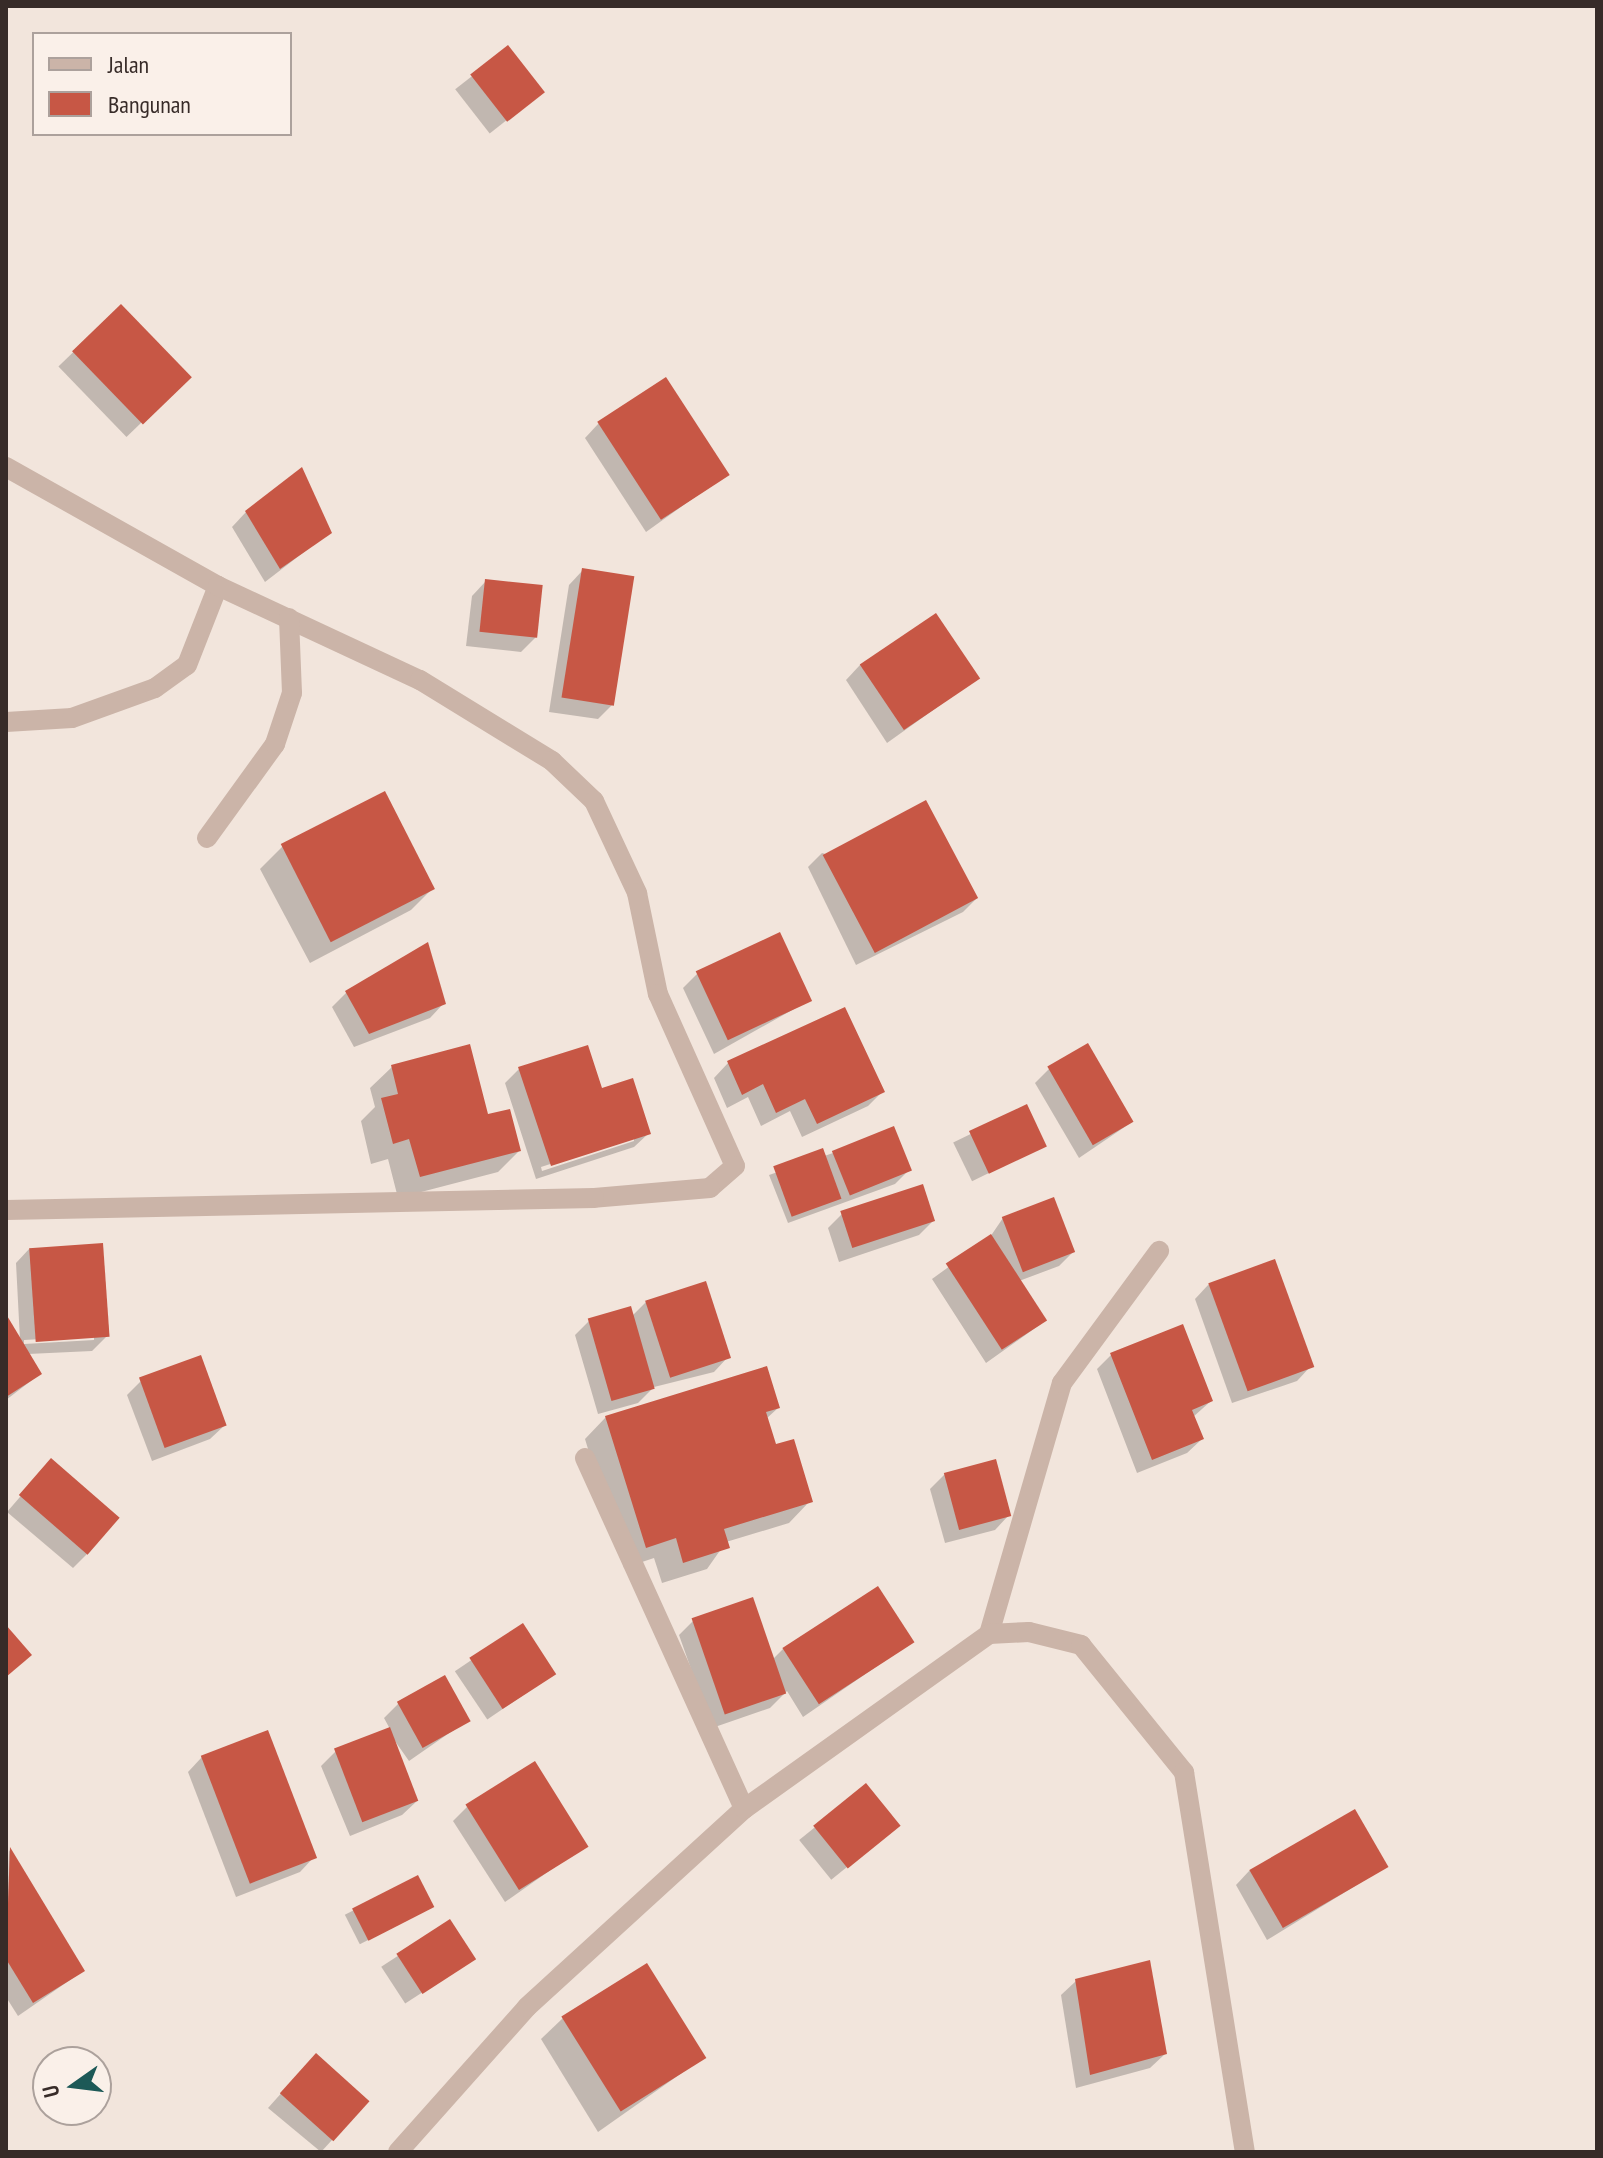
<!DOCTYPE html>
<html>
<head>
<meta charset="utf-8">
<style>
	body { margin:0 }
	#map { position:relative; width:1603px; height:2158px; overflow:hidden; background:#f2e5dc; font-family:"PT Sans Narrow",sans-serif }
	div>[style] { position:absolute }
	.shadow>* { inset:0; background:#0003; transform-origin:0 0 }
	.building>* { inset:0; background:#c75745; transform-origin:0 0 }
	.service>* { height:20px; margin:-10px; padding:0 10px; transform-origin:10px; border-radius:10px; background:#cbb4a8 }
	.minor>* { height:20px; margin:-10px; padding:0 10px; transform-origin:10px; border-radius:10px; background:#cbb4a8 }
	span { translate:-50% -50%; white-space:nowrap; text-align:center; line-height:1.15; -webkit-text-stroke:8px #faf0e9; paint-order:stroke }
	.frame { position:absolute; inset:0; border:8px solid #372b28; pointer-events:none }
	.legend { position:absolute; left:32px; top:32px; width:260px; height:104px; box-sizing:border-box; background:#faf0e9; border:2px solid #aca19c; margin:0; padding:10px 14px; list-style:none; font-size:24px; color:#372b28 }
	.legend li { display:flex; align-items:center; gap:16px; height:40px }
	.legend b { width:40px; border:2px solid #aca19c }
	.north { position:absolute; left:32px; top:2046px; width:80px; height:80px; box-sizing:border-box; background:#faf0e9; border:2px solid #aca19c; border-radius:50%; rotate:256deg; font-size:22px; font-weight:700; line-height:32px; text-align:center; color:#372b28 }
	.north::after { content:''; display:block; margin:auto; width:28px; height:36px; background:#1d5957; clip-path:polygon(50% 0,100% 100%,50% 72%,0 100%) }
</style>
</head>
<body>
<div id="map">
	<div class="shadow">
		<div style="left:508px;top:48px;width:56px;height:67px;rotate:52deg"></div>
		<div style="left:121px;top:306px;width:98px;height:87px;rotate:46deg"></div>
		<div style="clip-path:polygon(599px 423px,727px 474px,646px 532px,585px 438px)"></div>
		<div style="clip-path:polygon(246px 512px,330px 532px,265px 582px,232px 527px)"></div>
		<div style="clip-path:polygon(583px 570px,612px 705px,598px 719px,549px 712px,569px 585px)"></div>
		<div style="clip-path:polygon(486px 581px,536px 637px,521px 652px,466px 646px,472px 596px)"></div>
		<div style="clip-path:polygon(860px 665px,978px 678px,887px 743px,846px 680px)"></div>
		<div style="clip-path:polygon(384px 794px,432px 889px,411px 910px,310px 963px,260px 869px,282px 847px)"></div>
		<div style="clip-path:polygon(822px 853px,977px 898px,963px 912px,856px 965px,808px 867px)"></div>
		<div style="clip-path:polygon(697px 974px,810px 1000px,714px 1054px,683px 988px)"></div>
		<div style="clip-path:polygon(346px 993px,444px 1003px,430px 1018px,354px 1047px,332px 1007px)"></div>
		<div style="clip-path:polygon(844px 1010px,882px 1092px,868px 1106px,802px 1137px,790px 1111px,761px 1126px,748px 1097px,727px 1108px,714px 1078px,728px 1063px)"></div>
		<div style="clip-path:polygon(392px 1067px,487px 1116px,519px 1151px,498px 1172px,398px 1198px,388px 1159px,371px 1164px,361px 1121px,375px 1107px,370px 1088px)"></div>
		<div style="clip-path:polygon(evenodd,519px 1069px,649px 1133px,634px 1147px,536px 1179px,505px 1083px,519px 1069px,634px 1137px,634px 1141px,542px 1171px,541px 1167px,634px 1137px)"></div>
		<div style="clip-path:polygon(1049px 1069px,1132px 1122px,1079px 1158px,1035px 1083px)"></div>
		<div style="left:1026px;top:1107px;width:43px;height:81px;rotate:64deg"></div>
		<div style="clip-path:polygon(833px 1153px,909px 1170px,895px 1184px,788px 1223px,769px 1175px)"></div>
		<div style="clip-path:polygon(842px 1214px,933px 1221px,919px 1235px,839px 1262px,828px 1228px)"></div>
		<div style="clip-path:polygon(1003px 1218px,1073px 1252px,1059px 1266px,1019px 1281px,1045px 1321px,986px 1363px,932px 1279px,990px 1237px)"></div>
		<div style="clip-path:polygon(evenodd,30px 1248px,107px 1336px,92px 1351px,28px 1354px,40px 1374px,6px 1400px,6px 1318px,20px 1340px,16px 1263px,30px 1248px,94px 1336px,94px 1340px,24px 1344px,24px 1340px,94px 1336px)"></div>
		<div style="clip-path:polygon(1209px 1284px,1311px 1366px,1297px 1381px,1232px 1403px,1195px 1299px)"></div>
		<div style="clip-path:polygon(646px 1302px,728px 1357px,714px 1372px,654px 1387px,638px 1403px,598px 1414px,575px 1335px,589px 1321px,632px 1316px)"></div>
		<div style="clip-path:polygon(1111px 1355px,1211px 1401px,1193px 1417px,1202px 1439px,1187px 1453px,1137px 1473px,1097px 1369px)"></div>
		<div style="clip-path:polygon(141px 1381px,225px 1425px,210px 1439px,152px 1461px,127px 1395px)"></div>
		<div style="clip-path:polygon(778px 1408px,766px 1419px,775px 1447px,810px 1501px,789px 1523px,726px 1542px,707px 1569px,662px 1583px,654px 1558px,624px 1568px,585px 1439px,606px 1417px)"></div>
		<div style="clip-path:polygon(51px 1461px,88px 1553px,73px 1568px,7px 1512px)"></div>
		<div style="clip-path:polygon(945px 1474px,1009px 1515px,995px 1530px,945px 1543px,930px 1489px)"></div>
		<div style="clip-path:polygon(694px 1620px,772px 1660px,783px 1649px,912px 1642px,803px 1717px,787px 1691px,770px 1708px,712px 1728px,679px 1635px)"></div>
		<div style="left:522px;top:1626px;width:58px;height:81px;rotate:56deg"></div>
		<div style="clip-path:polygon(398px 1704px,468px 1720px,409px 1761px,390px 1734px,417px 1801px,402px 1815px,350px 1836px,321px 1766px,336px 1751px,390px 1729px,384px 1718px)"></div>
		<div style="clip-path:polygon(202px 1757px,314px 1857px,300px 1872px,236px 1897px,188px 1772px)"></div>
		<div style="left:866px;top:1786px;width:51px;height:86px;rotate:51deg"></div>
		<div style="clip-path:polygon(467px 1807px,586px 1845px,505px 1902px,453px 1821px)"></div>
		<div style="clip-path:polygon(9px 1850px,83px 1971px,18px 2016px,6px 1997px)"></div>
		<div style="clip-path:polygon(1386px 1867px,1267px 1940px,1236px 1885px,1250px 1870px)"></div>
		<div style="left:417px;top:1878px;width:33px;height:81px;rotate:63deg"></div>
		<div style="left:450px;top:1922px;width:44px;height:82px;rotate:57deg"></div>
		<div style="clip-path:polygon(1076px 1981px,1165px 2054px,1150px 2068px,1076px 2088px,1061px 1995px)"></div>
		<div style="clip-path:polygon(563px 2018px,703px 2058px,598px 2132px,541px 2039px)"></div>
		<div style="clip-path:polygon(302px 2070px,367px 2102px,321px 2152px,268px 2108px)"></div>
	</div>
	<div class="building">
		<div style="left:508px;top:45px;width:60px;height:48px;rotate:52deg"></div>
		<div style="left:121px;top:304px;width:102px;height:68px;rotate:46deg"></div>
		<div style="left:666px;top:377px;width:117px;height:82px;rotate:57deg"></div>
		<div style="clip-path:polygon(302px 467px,332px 533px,280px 569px,245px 511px)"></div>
		<div style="left:582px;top:568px;width:53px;height:131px;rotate:9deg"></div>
		<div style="left:485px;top:579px;width:58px;height:53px;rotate:6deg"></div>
		<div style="left:936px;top:613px;width:79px;height:92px;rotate:56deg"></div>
		<div style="left:385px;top:791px;width:110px;height:117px;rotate:63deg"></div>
		<div style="left:926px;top:800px;width:111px;height:117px;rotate:62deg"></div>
		<div style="left:780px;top:932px;width:76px;height:93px;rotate:65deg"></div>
		<div style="clip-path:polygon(428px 942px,446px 1004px,369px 1034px,345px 991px)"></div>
		<div style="clip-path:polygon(845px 1007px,885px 1092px,817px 1124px,805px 1099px,776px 1113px,763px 1084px,742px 1095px,727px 1061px)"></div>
		<div style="left:1088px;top:1043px;width:91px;height:47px;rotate:60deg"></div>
		<div style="clip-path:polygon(470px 1044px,488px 1114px,510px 1109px,521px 1151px,420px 1177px,409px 1139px,393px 1144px,381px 1098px,398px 1094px,391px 1065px)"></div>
		<div style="clip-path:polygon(588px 1045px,602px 1088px,633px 1078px,651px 1134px,551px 1166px,518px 1067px)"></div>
		<div style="left:1027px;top:1104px;width:47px;height:64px;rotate:65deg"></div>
		<div style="left:894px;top:1126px;width:48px;height:67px;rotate:68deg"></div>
		<div style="left:823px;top:1148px;width:54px;height:53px;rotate:70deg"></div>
		<div style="left:923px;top:1184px;width:39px;height:87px;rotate:72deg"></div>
		<div style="left:1054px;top:1197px;width:59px;height:56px;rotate:69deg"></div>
		<div style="left:991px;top:1234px;width:103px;height:54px;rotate:57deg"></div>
		<div style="left:103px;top:1243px;width:94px;height:74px;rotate:86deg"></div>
		<div style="left:1275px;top:1259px;width:115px;height:71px;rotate:70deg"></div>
		<div style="left:706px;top:1281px;width:81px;height:64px;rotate:72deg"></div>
		<div style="left:631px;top:1306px;width:86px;height:45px;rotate:74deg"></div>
		<div style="clip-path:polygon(6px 1314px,42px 1374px,6px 1397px)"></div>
		<div style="clip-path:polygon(1183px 1324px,1213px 1401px,1192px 1410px,1204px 1439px,1152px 1460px,1110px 1353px)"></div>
		<div style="left:201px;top:1355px;width:75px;height:66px;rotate:70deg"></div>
		<div style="clip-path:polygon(767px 1366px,780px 1408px,766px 1412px,776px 1444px,794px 1439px,813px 1502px,724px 1529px,730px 1548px,683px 1563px,676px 1538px,646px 1548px,605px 1416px)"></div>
		<div style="left:51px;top:1458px;width:91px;height:49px;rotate:41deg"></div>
		<div style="left:996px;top:1459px;width:59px;height:54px;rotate:75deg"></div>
		<div style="left:878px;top:1586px;width:67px;height:114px;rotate:57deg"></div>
		<div style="left:753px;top:1597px;width:102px;height:65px;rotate:71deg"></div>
		<div style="left:523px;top:1623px;width:61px;height:64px;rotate:57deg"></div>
		<div style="clip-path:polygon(6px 1625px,32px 1655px,6px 1677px)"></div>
		<div style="left:445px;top:1675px;width:53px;height:55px;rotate:61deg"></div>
		<div style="left:390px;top:1727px;width:79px;height:60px;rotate:69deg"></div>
		<div style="left:268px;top:1730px;width:137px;height:72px;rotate:69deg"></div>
		<div style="left:535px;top:1761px;width:101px;height:82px;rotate:58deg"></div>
		<div style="left:866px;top:1783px;width:55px;height:68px;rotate:51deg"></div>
		<div style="left:1355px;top:1809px;width:67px;height:122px;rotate:60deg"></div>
		<div style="clip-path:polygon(10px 1847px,85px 1971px,33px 2003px,6px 1959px)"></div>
		<div style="left:418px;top:1875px;width:36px;height:74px;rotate:63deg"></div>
		<div style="left:450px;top:1919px;width:48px;height:64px;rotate:57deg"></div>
		<div style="clip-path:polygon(1150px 1960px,1167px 2054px,1090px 2075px,1075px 1979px)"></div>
		<div style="left:647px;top:1963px;width:112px;height:101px;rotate:58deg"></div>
		<div style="left:316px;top:2053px;width:72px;height:54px;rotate:42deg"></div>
	</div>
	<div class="service">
		<div style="left:6px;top:722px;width:66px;rotate:-3.5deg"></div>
		<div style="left:72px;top:718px;width:88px;rotate:-19.9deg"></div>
		<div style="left:155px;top:688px;width:39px;rotate:-36deg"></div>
		<div style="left:187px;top:665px;width:85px;rotate:-68.6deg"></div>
	</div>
	<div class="minor">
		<div style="left:6px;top:467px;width:243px;rotate:29.3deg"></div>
		<div style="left:218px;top:586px;width:223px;rotate:25deg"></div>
		<div style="left:420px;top:680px;width:155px;rotate:31.5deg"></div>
		<div style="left:552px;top:761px;width:58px;rotate:43.6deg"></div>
		<div style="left:594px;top:801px;width:102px;rotate:64.9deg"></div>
		<div style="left:637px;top:893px;width:103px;rotate:78.3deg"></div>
		<div style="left:658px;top:994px;width:188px;rotate:65.9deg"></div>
		<div style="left:735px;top:1166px;width:33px;rotate:139deg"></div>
		<div style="left:710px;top:1188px;width:116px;rotate:175.1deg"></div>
		<div style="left:594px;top:1198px;width:588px;rotate:178.83deg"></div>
		<div style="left:207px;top:838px;width:116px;rotate:-54.1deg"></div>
		<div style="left:275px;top:744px;width:54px;rotate:-71.6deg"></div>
		<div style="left:292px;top:693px;width:75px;rotate:-92.3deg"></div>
		<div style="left:585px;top:1458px;width:385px;rotate:65.6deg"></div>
		<div style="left:989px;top:1634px;width:261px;rotate:-73.8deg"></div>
		<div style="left:1062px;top:1383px;width:164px;rotate:-53.7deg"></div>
		<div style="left:398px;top:2152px;width:194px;rotate:-48.3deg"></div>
		<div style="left:527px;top:2007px;width:294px;rotate:-42.4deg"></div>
		<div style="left:744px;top:1809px;width:301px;rotate:-35.5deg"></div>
		<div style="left:989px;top:1634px;width:40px;rotate:-2.9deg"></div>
		<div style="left:1029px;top:1632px;width:54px;rotate:14deg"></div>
		<div style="left:1081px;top:1645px;width:164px;rotate:51deg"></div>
		<div style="left:1184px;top:1772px;width:385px;rotate:80.9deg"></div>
	</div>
	<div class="frame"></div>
	<ul class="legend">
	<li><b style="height:10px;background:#cbb4a8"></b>Jalan</li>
	<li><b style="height:22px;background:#c75745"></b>Bangunan</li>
	</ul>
	<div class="north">U</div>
</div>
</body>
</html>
